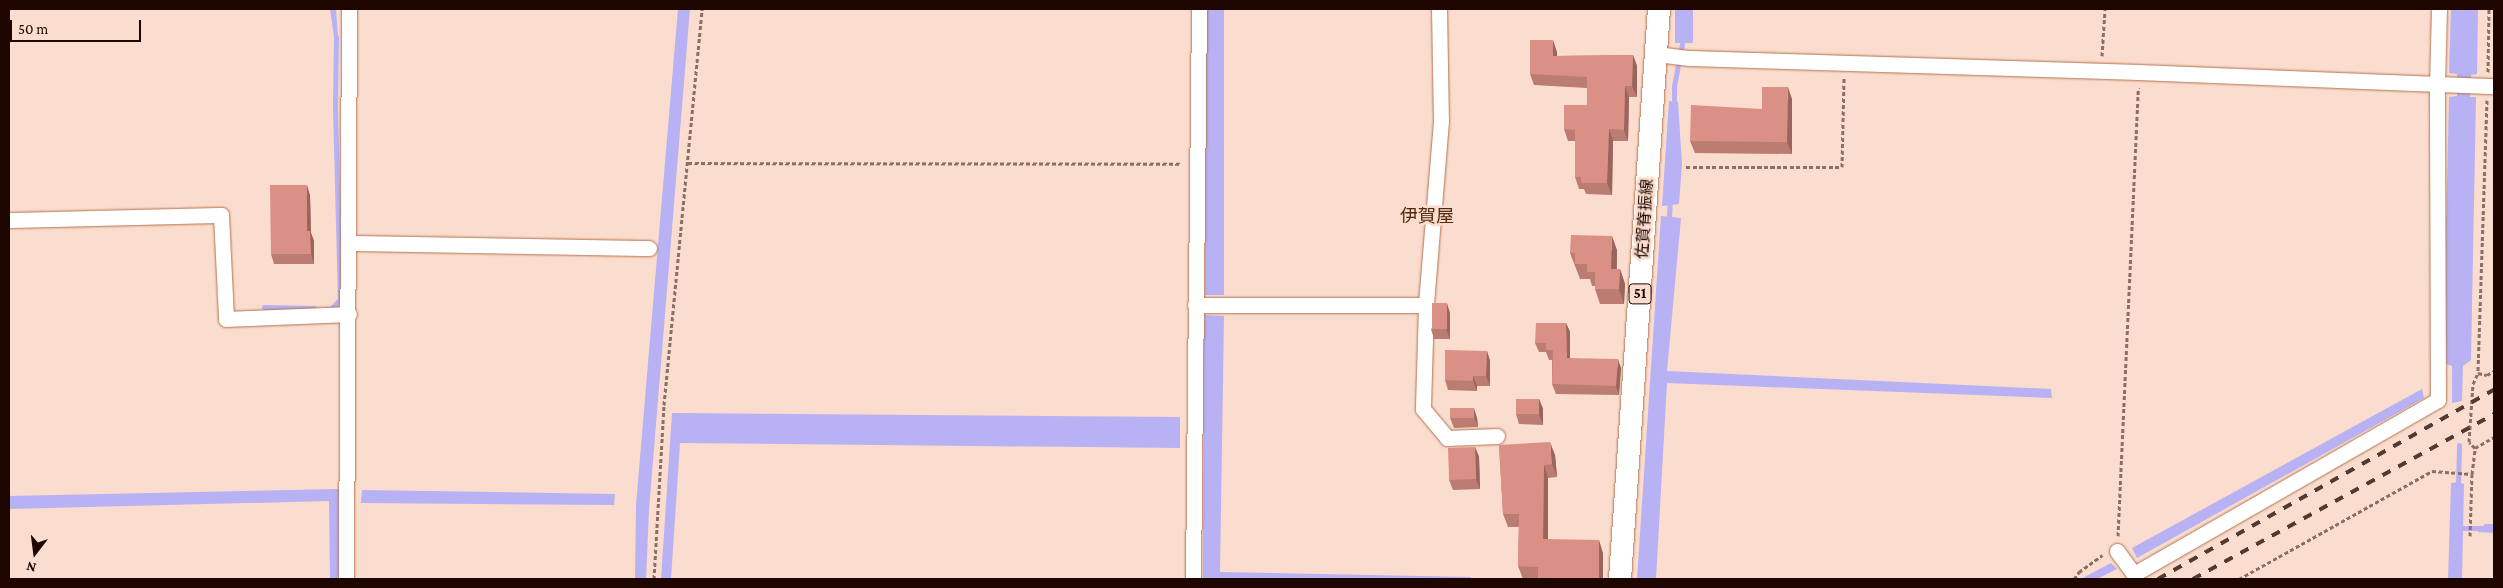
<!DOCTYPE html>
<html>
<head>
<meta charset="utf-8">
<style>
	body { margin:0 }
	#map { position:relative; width:2503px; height:588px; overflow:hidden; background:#faddce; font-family:"Crimson Pro","Noto Sans JP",serif }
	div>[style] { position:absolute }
	.water>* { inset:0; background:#b8b1f3; transform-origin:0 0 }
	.stream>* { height:5px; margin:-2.5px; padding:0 2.5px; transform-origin:2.5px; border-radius:2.5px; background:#b8b1f3 }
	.path>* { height:3px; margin-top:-1.5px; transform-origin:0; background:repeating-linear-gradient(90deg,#896f65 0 4px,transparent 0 6.5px) }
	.roads { filter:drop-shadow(0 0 1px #b3724f) drop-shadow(0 0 1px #b3724f) }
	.minor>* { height:15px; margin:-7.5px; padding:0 7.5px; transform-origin:7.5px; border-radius:7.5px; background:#fff }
	.primary>* { height:22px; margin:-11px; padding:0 11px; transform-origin:11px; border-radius:11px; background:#fff }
	.rail>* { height:4px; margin-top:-2px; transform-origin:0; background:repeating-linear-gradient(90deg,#523931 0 9px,transparent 0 18px) }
	.wall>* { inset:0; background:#bb7c72 }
	.shaded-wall>* { inset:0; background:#99655d }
	.building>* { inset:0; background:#da9085; transform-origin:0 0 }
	span { translate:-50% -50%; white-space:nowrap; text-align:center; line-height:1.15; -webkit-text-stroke:5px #faddce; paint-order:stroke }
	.shield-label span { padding:1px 4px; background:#faddce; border:1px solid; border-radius:4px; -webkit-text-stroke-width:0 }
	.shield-label { font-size:15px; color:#1d0600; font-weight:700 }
	.street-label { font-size:16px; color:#1d0600 }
	.neighbourhood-label { font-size:18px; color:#53270b }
	.frame { position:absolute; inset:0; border:10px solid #1d0600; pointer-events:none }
	.north { position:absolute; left:10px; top:528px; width:50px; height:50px; -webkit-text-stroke:4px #faddce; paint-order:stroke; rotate:195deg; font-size:14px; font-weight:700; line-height:20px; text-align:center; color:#1d0600 }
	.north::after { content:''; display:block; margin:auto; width:18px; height:22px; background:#1d0600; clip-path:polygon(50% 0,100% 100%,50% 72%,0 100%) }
	.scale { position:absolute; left:10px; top:20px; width:131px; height:22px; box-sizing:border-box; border:2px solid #1d0600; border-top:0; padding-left:6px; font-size:15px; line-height:18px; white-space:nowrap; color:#1d0600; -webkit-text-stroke:4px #faddce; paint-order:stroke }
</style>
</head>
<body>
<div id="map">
	<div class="water">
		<div style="clip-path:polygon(330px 9px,336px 9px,338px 37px,334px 37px)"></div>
		<div style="clip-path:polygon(678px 9px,690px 9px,649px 510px,646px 579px,635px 579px,636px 505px)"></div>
		<div style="left:1205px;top:9px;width:19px;height:286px"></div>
		<div style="left:1675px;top:9px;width:18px;height:34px"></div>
		<div style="clip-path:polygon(2451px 9px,2478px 9px,2477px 74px,2471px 75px,2470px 97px,2476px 97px,2471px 360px,2463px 366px,2462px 401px,2452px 403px,2452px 366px,2443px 363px,2449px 97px,2457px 96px,2457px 74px,2449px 73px)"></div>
		<div style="clip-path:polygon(1669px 101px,1678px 102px,1682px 164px,1679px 204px,1662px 206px)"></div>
		<div style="clip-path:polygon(1661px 216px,1681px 218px,1667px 371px,2051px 389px,2052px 398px,1667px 383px,1656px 579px,1637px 579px)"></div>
		<div style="clip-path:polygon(1204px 315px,1224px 316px,1220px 572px,1471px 577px,1471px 579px,1203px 579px)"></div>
		<div style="clip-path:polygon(2422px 389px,2424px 398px,2137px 558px,2132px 548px)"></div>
		<div style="clip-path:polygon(672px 413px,1180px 417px,1180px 448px,680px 443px,671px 579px,661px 579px)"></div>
		<div style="clip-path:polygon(2458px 482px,2464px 484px,2462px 579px,2448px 579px,2451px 483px)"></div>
		<div style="clip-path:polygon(339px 489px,339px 579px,330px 579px,329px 501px,9px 509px,9px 496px)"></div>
		<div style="clip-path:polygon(362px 490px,615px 494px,614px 505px,361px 503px)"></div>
		<div style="clip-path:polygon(2485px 524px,2494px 524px,2494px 533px,2478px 532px)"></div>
		<div style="clip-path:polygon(2111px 563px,2117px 569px,2097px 579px,2081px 579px)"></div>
	</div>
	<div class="stream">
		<div style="left:1674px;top:107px;width:21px;rotate:-90deg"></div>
		<div style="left:1674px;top:86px;width:43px;rotate:-79.2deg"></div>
		<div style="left:1669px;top:217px;width:17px;rotate:-87deg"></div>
		<div style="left:264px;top:307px;width:50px;rotate:1.1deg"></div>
		<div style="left:327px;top:309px;width:4px"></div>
		<div style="left:331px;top:309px;width:13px;rotate:-48deg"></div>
		<div style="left:340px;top:299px;width:196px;rotate:-91.5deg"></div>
		<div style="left:335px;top:103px;width:66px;rotate:-89.1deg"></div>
		<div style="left:2458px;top:489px;width:44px;rotate:-88.7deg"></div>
		<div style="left:2463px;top:528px;width:18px"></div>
	</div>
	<div class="path">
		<div style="left:2102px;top:56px;width:47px;rotate:-86.3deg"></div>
		<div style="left:2488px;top:72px;width:63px;rotate:-89.1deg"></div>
		<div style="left:2487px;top:100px;width:273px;rotate:91.9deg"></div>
		<div style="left:2478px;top:373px;width:9px;rotate:13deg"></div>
		<div style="left:2487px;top:375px;width:8px;rotate:-30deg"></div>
		<div style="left:688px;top:163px;width:494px;rotate:0.1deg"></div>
		<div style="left:1686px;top:167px;width:156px"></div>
		<div style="left:1842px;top:167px;width:89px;rotate:-88.7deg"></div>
		<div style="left:2475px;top:448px;width:8px;rotate:-135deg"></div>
		<div style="left:2469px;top:442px;width:58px;rotate:-86.1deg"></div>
		<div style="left:2473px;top:384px;width:12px;rotate:-66deg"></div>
		<div style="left:2118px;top:536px;width:449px;rotate:-87.4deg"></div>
		<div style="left:2470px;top:536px;width:62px;rotate:-88.2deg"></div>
		<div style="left:2472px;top:474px;width:26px;rotate:-83deg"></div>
		<div style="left:2475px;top:448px;width:22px;rotate:-30deg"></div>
		<div style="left:654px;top:579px;width:174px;rotate:-86.7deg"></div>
		<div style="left:664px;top:405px;width:398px;rotate:-84.5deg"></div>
		<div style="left:2074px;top:579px;width:9px;rotate:-54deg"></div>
		<div style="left:2079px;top:572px;width:29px;rotate:-36deg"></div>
		<div style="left:2239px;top:579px;width:221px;rotate:-29.2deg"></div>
		<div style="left:2432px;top:471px;width:40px;rotate:4.3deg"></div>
	</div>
	<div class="roads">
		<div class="minor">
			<div style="left:1439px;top:9px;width:112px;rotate:89deg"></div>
			<div style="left:1441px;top:121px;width:185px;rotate:94.7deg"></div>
			<div style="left:1426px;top:305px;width:104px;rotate:91.7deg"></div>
			<div style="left:1423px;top:409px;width:38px;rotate:50deg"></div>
			<div style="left:1447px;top:438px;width:50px;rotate:-2.3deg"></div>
			<div style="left:1656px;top:54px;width:34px;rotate:7deg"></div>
			<div style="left:1690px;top:58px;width:449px;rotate:1.8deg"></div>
			<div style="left:2139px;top:72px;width:355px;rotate:2.3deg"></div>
			<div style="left:9px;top:220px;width:212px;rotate:-1.4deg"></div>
			<div style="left:221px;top:215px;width:104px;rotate:87.2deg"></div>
			<div style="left:226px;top:319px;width:123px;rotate:-2.3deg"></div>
			<div style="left:349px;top:243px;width:300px;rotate:1deg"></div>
			<div style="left:1195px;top:305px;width:231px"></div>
			<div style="left:2117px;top:551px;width:29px;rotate:54deg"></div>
			<div style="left:2134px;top:574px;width:350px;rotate:-29.8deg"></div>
			<div style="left:2438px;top:400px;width:315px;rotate:-90.2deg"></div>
			<div style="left:2437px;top:85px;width:76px;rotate:-88.5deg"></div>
			<div style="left:346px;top:579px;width:570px;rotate:-89.7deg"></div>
			<div style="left:1193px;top:579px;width:570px;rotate:-89.4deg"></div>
		</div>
		<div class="primary">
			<div style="left:1620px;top:579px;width:571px;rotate:-86.09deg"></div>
		</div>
	</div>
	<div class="rail">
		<div style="left:2158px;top:579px;width:386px;rotate:-29.4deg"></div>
		<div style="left:2193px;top:579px;width:343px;rotate:-28.7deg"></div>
	</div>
	<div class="wall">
		<div style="clip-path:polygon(1557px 52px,1557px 56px,1633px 55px,1637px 66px,1637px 97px,1629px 97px,1628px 141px,1613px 141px,1612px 195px,1586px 194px,1584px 189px,1579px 189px,1575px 177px,1575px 141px,1568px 141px,1564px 129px,1587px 105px,1587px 88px,1534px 85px,1530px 74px)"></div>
		<div style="clip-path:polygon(1792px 99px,1792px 154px,1695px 153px,1690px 141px,1762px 109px)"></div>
		<div style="clip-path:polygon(310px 195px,311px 233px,314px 241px,314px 264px,274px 264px,271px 254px)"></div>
		<div style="clip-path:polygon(1617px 250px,1617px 269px,1620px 269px,1625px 284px,1624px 304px,1600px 304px,1595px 289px,1595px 286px,1592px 286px,1590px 279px,1580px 279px,1570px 253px)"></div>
		<div style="clip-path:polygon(1450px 313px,1450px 339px,1434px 339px,1431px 329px)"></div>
		<div style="clip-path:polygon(1566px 323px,1570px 332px,1570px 358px,1621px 368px,1619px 395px,1556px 394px,1552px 384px,1552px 360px,1549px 360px,1546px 352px,1539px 352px,1535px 343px)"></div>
		<div style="clip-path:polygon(1487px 351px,1490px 361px,1490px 386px,1477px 386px,1477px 391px,1448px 390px,1445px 380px)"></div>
		<div style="clip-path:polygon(1539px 399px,1543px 409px,1543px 425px,1519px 424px,1516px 414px)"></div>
		<div style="clip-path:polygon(1450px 408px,1477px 418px,1478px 427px,1454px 428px,1450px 418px)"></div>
		<div style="clip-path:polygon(1499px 445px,1555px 455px,1557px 477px,1548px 478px,1548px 539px,1603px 553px,1603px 579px,1523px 579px,1518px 566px,1519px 527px,1508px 527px,1503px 514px)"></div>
		<div style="clip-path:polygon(1475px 447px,1479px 457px,1480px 489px,1453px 490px,1449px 480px)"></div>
	</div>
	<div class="shaded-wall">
		<div style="clip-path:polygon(1553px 40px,1557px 52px,1557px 67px,1553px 56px)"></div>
		<div style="clip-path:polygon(1633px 55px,1637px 66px,1637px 97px,1632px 86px)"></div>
		<div style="clip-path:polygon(1625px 86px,1629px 97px,1628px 141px,1624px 130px)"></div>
		<div style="clip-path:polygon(1788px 87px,1792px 99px,1792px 154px,1787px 142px)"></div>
		<div style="clip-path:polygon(1609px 129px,1613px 141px,1612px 195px,1607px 183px)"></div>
		<div style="clip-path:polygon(307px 185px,310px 195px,311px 233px,314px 241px,314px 264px,311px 254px,307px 231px)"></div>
		<div style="clip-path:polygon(1612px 236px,1617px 250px,1616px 284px,1611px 269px)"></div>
		<div style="clip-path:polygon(1620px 269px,1625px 284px,1624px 304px,1619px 289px)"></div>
		<div style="clip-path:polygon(1447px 303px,1450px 313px,1450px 339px,1446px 329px)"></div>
		<div style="clip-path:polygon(1566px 323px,1570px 332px,1570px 367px,1567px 358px)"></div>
		<div style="clip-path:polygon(1487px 351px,1490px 361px,1490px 386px,1486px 376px)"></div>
		<div style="clip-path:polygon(1618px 359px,1621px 368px,1619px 395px,1616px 386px)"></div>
		<div style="clip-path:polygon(1473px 376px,1477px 386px,1477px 391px,1473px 381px)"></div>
		<div style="clip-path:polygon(1539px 399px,1543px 409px,1543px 425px,1539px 415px)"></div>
		<div style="clip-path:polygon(1474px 408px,1477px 418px,1478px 427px,1474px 417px)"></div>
		<div style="clip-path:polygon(1550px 442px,1555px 455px,1557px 477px,1552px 464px)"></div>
		<div style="clip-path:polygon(1475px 447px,1479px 457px,1480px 489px,1476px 479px)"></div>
		<div style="clip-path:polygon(1544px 465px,1548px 478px,1548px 552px,1543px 539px)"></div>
		<div style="clip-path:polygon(1599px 540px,1603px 553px,1603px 579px,1599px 579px)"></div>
	</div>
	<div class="building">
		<div style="clip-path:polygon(1530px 40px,1553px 40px,1553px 56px,1633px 55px,1632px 86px,1625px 86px,1624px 130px,1609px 129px,1607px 183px,1581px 183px,1581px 177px,1575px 177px,1575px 130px,1564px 129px,1564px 105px,1587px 105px,1587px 77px,1530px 74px)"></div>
		<div style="clip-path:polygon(1762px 87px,1788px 87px,1787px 142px,1690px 141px,1691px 105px,1762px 109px)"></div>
		<div style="clip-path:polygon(270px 185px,307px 185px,307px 231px,310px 231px,311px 254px,271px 254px)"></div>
		<div style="clip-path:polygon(1571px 235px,1612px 236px,1611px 269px,1620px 269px,1619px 289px,1595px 289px,1595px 272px,1587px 272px,1587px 264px,1575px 264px,1575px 253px,1570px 253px)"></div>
		<div style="left:1432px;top:303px;width:15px;height:26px"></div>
		<div style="clip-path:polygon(1536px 323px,1566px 323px,1567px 358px,1618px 359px,1616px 386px,1552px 384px,1553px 350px,1546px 350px,1546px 343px,1535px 343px)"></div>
		<div style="clip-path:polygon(1445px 350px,1487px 351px,1486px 376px,1473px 376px,1473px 381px,1445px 380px)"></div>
		<div style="left:1516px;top:399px;width:23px;height:15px"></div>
		<div style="left:1450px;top:408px;width:24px;height:10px"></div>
		<div style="clip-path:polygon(1550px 442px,1552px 464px,1544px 465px,1543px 539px,1599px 540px,1599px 579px,1538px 579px,1538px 567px,1518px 566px,1519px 514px,1503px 514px,1499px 445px)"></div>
		<div style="left:1475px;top:447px;width:32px;height:27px;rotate:88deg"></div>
	</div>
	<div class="shield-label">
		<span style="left:1640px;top:294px">51</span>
	</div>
	<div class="street-label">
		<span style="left:1645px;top:219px;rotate:-86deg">佐賀脊振線</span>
	</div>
	<div class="neighbourhood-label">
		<span style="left:1427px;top:216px">伊賀屋</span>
	</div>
	<div class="frame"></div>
	<div class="north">N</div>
	<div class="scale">50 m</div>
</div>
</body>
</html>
